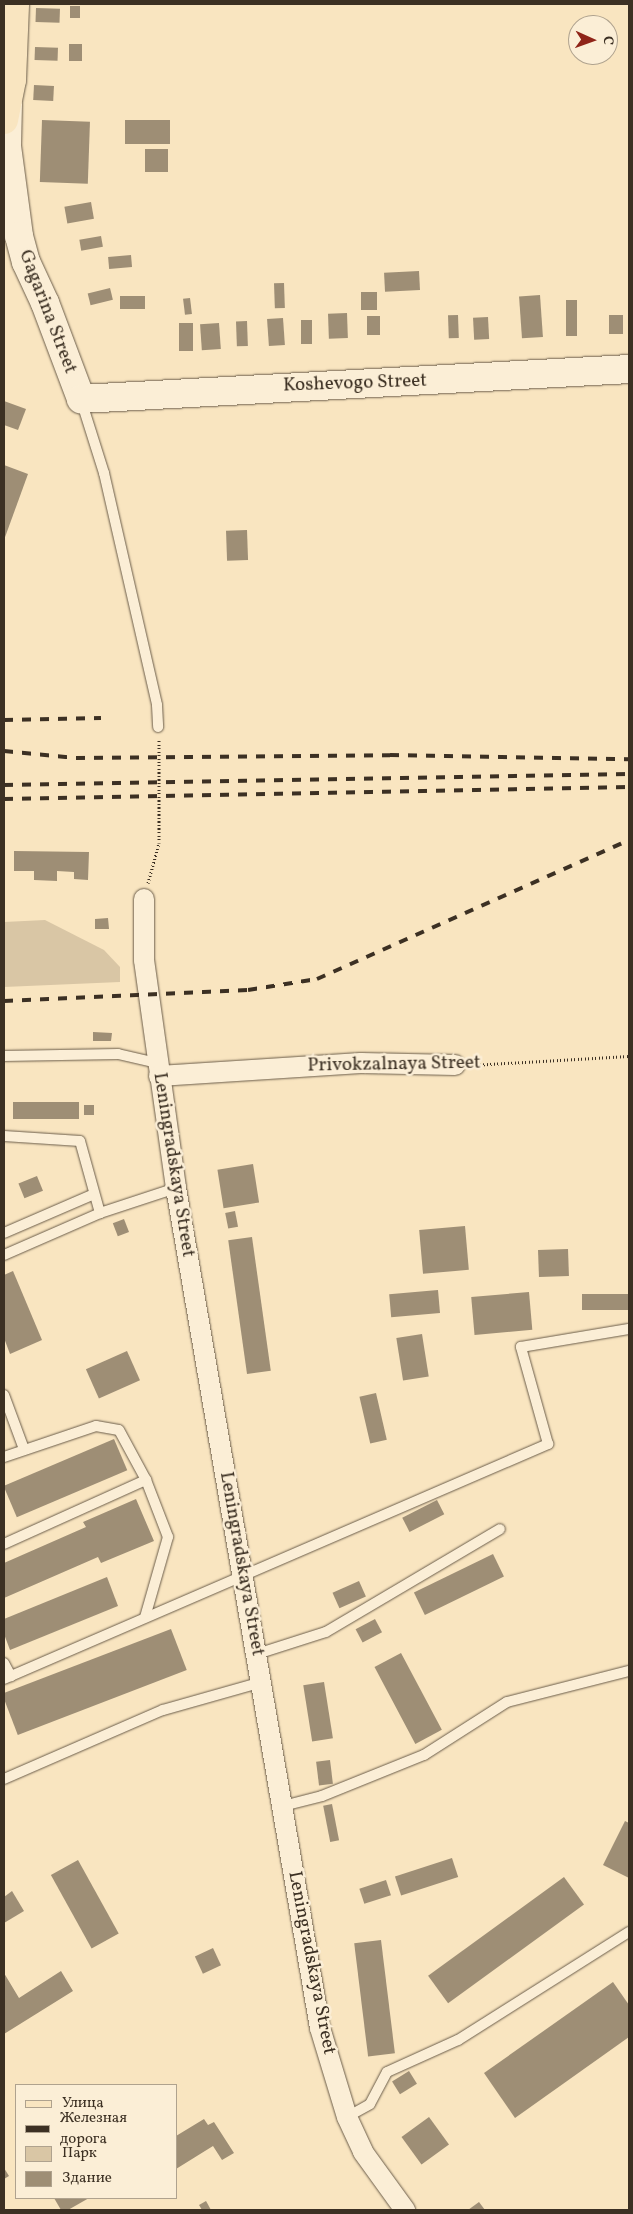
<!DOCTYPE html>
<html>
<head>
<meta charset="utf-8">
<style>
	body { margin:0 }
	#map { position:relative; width:633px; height:2214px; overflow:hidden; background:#f9e5c0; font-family:Vollkorn,serif }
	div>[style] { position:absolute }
	.green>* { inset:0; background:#d9c6a5 }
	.building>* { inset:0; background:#9e8e75; transform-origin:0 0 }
	.path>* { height:3px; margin-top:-1.5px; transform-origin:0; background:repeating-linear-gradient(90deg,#3c3023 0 1px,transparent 0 3.5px) }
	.roads { filter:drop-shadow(0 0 1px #6b5d4a) drop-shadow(0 0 1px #6b5d4a) }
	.lane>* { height:10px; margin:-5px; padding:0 5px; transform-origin:5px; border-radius:5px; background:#fbeed6 }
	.street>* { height:20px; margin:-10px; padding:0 10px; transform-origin:10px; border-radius:10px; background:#fbeed6 }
	.secondary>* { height:28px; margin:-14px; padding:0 14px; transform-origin:14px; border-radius:14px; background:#fbeed6 }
	.primary>* { height:28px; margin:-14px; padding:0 14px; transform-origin:14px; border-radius:14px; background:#f9e5c0 }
	.rail>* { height:4px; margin-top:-2px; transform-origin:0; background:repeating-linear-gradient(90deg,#3c3023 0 9px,transparent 0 18px) }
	span { translate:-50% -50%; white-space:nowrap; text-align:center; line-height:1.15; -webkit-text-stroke:5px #fbeed6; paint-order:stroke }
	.street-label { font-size:19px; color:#3c3023 }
	.frame { position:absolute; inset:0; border:5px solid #3c3023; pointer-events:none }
	.legend { position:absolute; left:15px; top:2084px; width:162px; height:115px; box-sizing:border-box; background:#fbeed6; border:1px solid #afa28e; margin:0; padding:6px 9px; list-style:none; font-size:15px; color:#3c3023 }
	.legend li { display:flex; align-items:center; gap:10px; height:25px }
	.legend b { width:25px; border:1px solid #afa28e }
	.north { position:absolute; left:568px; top:15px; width:50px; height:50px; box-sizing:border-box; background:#fbeed6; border:1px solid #afa28e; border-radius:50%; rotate:92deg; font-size:14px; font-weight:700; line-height:20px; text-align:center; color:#3c3023 }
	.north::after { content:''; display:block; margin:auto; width:18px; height:22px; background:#8f2418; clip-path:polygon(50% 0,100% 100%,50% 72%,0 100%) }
</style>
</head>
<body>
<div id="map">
	<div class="green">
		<div style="clip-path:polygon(45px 920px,104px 950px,120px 967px,120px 982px,4px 987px,4px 922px)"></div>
	</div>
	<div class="building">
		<div style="left:70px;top:6px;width:10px;height:12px"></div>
		<div style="left:36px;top:8px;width:24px;height:14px;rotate:2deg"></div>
		<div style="left:69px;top:44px;width:13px;height:17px"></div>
		<div style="left:35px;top:47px;width:23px;height:13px;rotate:2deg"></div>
		<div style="left:34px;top:85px;width:20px;height:15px;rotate:3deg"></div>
		<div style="left:42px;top:120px;width:48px;height:62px;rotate:2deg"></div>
		<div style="left:170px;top:120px;width:24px;height:45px;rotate:90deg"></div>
		<div style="left:145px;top:149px;width:23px;height:23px"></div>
		<div style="left:91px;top:202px;width:17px;height:27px;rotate:80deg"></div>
		<div style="left:101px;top:236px;width:11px;height:22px;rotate:80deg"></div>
		<div style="left:131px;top:255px;width:12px;height:23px;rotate:85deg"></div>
		<div style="left:419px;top:271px;width:19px;height:35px;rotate:87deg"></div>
		<div style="left:284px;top:283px;width:25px;height:10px;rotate:88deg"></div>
		<div style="left:110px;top:288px;width:12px;height:23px;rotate:76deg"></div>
		<div style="left:377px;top:292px;width:18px;height:16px;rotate:90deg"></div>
		<div style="left:540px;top:295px;width:42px;height:21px;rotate:86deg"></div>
		<div style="left:145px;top:296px;width:13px;height:25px;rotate:90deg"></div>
		<div style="left:190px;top:298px;width:16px;height:7px;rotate:83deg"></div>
		<div style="left:566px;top:300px;width:11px;height:36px"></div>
		<div style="left:347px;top:313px;width:25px;height:19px;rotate:88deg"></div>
		<div style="left:458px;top:315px;width:23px;height:10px;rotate:88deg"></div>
		<div style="left:609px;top:315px;width:14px;height:19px"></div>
		<div style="left:367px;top:316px;width:13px;height:19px"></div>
		<div style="left:488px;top:317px;width:22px;height:15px;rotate:87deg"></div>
		<div style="left:283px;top:318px;width:27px;height:16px;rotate:86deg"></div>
		<div style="left:301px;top:320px;width:11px;height:24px"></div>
		<div style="left:247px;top:321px;width:25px;height:11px;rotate:88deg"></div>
		<div style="left:179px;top:323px;width:14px;height:28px"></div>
		<div style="left:219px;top:323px;width:26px;height:19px;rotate:86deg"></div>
		<div style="clip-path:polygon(4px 401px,26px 409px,18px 430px,4px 425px)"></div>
		<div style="clip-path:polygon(4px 465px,28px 474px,4px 540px)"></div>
		<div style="left:247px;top:530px;width:30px;height:21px;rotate:88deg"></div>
		<div style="clip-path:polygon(14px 851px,89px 852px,88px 880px,74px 879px,74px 872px,57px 871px,57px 881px,34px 880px,34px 871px,14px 871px)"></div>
		<div style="clip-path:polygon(108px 918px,109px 929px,95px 929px,95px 919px)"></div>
		<div style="clip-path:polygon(93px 1032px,112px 1033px,111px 1041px,93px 1041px)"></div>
		<div style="left:79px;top:1102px;width:17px;height:66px;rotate:90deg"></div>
		<div style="left:84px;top:1105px;width:10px;height:10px"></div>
		<div style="left:253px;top:1164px;width:39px;height:36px;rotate:81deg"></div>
		<div style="left:37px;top:1176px;width:16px;height:20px;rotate:68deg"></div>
		<div style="left:235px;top:1211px;width:16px;height:10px;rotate:79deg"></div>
		<div style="left:124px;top:1219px;width:14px;height:12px;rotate:69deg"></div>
		<div style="left:465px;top:1226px;width:44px;height:46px;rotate:85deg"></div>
		<div style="left:252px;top:1237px;width:135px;height:24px;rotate:82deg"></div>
		<div style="left:568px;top:1249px;width:27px;height:30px;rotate:88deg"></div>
		<div style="clip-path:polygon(13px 1271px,42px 1340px,10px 1354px,4px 1338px,4px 1275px)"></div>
		<div style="left:438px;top:1290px;width:23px;height:49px;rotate:85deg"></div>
		<div style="left:529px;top:1292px;width:38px;height:58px;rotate:85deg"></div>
		<div style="left:629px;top:1294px;width:16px;height:47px;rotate:90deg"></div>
		<div style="left:422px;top:1334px;width:43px;height:26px;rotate:81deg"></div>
		<div style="left:127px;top:1351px;width:32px;height:45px;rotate:66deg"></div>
		<div style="left:376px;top:1393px;width:48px;height:17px;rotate:77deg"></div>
		<div style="left:114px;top:1439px;width:34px;height:120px;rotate:67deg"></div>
		<div style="clip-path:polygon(136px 1499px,154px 1541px,101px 1563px,98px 1557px,4px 1598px,4px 1563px,86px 1527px,83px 1522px)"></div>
		<div style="left:437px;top:1500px;width:16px;height:39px;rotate:63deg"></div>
		<div style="left:493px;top:1554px;width:25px;height:88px;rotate:64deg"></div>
		<div style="clip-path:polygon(107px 1577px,118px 1606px,10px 1650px,4px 1634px,4px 1619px)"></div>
		<div style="left:359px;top:1581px;width:17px;height:29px;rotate:66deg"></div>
		<div style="left:375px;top:1619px;width:15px;height:22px;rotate:62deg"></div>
		<div style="left:171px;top:1629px;width:44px;height:181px;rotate:69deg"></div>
		<div style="left:401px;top:1653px;width:87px;height:30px;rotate:62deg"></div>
		<div style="left:324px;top:1682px;width:57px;height:21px;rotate:81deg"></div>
		<div style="left:330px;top:1760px;width:24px;height:14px;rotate:83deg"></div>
		<div style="left:332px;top:1804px;width:37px;height:9px;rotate:79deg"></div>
		<div style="clip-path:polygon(625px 1821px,629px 1823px,629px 1878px,603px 1865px)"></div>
		<div style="left:452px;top:1858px;width:20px;height:60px;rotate:72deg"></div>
		<div style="left:78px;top:1860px;width:84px;height:31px;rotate:61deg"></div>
		<div style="left:564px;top:1877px;width:34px;height:168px;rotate:54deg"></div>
		<div style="left:386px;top:1880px;width:16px;height:28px;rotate:72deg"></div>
		<div style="clip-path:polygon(12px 1891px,24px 1911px,4px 1923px,4px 1897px)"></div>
		<div style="left:381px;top:1940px;width:114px;height:27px;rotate:83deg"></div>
		<div style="left:213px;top:1948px;width:19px;height:20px;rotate:65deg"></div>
		<div style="clip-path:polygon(61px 1971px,73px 1991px,4px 2034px,4px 1973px,19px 1998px)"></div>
		<div style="clip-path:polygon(613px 1982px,629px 2005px,629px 2037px,515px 2118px,484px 2073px)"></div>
		<div style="left:409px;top:2071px;width:15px;height:20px;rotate:58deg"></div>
		<div style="left:429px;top:2117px;width:34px;height:34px;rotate:54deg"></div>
		<div style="clip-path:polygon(204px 2119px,208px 2125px,214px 2122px,234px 2153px,222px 2160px,213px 2146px,176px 2169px,176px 2136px)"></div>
		<div style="clip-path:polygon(4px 2168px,9px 2176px,4px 2179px)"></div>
		<div style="clip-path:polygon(54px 2198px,89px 2198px,68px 2210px,61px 2210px)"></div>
		<div style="clip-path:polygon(206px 2201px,211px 2210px,202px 2210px,199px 2205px)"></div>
		<div style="clip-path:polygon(479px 2202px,485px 2210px,468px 2210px)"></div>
	</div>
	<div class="path">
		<div style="left:148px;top:883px;width:41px;rotate:-74.6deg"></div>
		<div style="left:159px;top:843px;width:104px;rotate:-90deg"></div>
		<div style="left:473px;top:1065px;width:156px;rotate:-3.3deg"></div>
	</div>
	<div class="roads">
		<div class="lane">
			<div style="left:81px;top:400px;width:77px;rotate:72.5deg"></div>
			<div style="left:104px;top:473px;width:238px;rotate:77.1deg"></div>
			<div style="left:157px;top:705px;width:22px;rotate:87deg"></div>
			<div style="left:4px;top:1056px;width:114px;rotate:-1deg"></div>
			<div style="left:118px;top:1054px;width:40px;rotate:13deg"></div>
			<div style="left:4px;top:1136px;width:76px;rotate:3.8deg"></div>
			<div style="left:80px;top:1141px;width:75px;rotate:74.5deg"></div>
			<div style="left:4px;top:1233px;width:98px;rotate:-23.4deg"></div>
			<div style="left:4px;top:1255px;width:105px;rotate:-23.6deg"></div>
			<div style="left:100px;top:1213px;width:80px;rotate:-18.2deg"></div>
			<div style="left:4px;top:1395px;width:58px;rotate:69.7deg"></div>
			<div style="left:4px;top:1457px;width:97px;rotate:-18.6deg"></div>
			<div style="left:96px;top:1426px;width:23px;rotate:10deg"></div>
			<div style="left:119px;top:1430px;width:57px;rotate:61.6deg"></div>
			<div style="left:146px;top:1480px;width:61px;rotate:68.9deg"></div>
			<div style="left:168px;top:1537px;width:83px;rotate:106deg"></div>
			<div style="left:4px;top:1544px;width:156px;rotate:-24.3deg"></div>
			<div style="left:257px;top:1654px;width:72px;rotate:-17.7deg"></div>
			<div style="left:326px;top:1632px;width:202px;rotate:-30.6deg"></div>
			<div style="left:4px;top:1663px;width:15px;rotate:62deg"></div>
			<div style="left:4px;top:1679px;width:593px;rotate:-23.36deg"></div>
			<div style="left:548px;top:1444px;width:101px;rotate:-105.6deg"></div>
			<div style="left:521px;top:1347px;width:109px;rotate:-9.5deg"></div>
			<div style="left:4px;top:1779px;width:173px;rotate:-23.5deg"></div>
			<div style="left:163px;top:1710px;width:103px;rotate:-15.8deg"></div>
			<div style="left:283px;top:1806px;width:40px;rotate:-14.4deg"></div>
			<div style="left:322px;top:1796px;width:110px;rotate:-21.9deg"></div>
			<div style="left:424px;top:1755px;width:98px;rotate:-32.6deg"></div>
			<div style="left:507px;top:1702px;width:126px;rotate:-14.3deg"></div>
			<div style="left:347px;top:2117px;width:26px;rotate:-29deg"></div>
			<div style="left:370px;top:2104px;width:36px;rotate:-62deg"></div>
			<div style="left:387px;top:2072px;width:78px;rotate:-24.3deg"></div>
			<div style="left:458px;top:2040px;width:202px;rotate:-32.3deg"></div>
		</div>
		<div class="street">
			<div style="left:144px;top:899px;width:61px;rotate:90deg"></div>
			<div style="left:144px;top:960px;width:230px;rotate:82deg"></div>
			<div style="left:176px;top:1188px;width:852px;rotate:80.27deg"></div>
			<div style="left:320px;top:2028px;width:93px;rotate:73.1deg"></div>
			<div style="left:347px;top:2117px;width:38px;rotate:65deg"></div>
			<div style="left:363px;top:2152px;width:72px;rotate:54.1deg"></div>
			<div style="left:159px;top:1076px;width:202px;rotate:-3.7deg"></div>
			<div style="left:361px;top:1063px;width:94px;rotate:1.2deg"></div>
		</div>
		<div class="secondary">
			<div style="left:8px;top:104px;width:42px;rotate:91.4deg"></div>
			<div style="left:7px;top:146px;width:91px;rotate:82.4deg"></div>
			<div style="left:19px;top:236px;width:27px;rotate:75deg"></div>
			<div style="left:26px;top:262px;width:45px;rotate:65.1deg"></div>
			<div style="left:45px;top:303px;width:103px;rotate:69.4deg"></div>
			<div style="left:81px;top:399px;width:549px;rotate:-3.13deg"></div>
		</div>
		<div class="primary">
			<div style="left:4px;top:120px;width:41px;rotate:-78.7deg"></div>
			<div style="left:12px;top:80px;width:76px;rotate:-87.7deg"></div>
		</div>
	</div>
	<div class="rail">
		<div style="left:4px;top:720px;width:97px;rotate:-1.2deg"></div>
		<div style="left:4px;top:751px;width:72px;rotate:5.6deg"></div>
		<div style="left:76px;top:758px;width:314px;rotate:-0.5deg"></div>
		<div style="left:390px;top:755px;width:239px;rotate:1deg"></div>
		<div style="left:4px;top:785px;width:625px;rotate:-1.01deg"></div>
		<div style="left:4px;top:799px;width:625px;rotate:-1.1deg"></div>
		<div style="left:4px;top:1001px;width:244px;rotate:-2.6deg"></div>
		<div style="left:248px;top:990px;width:70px;rotate:-9.1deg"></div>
		<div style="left:317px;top:979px;width:342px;rotate:-24deg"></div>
	</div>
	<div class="street-label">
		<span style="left:47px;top:312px;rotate:69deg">Gagarina Street</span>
		<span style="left:355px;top:384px;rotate:-2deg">Koshevogo Street</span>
		<span style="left:394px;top:1065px;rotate:-1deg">Privokzalnaya Street</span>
		<span style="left:173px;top:1165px;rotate:81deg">Leningradskaya Street</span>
		<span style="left:241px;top:1564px;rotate:80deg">Leningradskaya Street</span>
		<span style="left:311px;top:1963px;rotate:79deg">Leningradskaya Street</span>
	</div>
	<div class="frame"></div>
	<ul class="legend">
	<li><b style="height:6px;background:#f9e5c0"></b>Улица</li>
	<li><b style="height:6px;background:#3c3023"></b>Железная дорога</li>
	<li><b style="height:14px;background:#d9c6a5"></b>Парк</li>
	<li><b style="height:14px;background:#9e8e75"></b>Здание</li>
	</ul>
	<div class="north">С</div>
</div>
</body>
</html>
